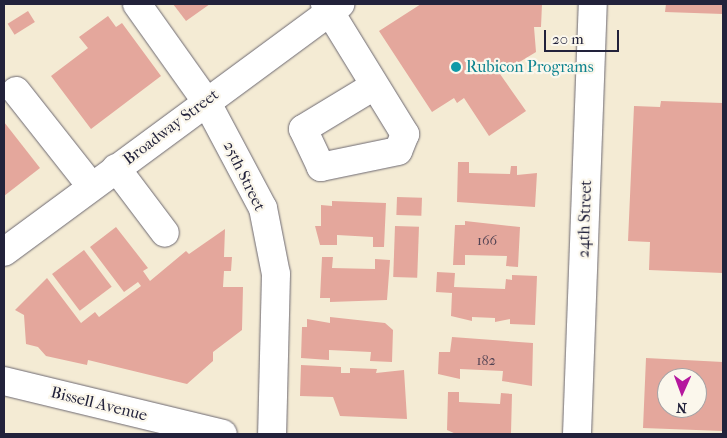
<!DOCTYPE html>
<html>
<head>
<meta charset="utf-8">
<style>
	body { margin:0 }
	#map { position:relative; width:727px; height:438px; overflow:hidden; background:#f4ebd4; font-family:"IM FELL French Canon",serif }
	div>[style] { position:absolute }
	.building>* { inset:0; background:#e4a79c; transform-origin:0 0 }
	.roads { filter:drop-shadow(0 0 1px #6c6871) drop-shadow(0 0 1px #6c6871) }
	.minor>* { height:28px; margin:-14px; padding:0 14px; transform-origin:14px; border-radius:14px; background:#fff }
	.dots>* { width:14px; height:14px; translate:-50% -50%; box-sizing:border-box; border:2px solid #fbf7ec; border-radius:50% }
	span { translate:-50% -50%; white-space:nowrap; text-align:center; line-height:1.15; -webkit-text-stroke:4.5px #fbf7ec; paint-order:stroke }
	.number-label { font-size:14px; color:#524353 }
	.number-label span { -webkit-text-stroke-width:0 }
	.culture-label { font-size:16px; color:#0d838f }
	.left { translate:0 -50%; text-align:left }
	.street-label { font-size:16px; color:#22223b }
	.frame { position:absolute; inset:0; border:5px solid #22223b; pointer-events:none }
	.north { position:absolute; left:657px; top:368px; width:50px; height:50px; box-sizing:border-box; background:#fbf7ec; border:1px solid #a4a2a5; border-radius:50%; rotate:182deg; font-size:14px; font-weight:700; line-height:20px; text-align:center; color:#22223b }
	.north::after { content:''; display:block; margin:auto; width:18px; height:22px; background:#b5179e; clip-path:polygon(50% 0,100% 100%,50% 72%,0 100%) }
	.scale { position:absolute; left:544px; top:30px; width:75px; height:22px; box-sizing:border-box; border:2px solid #22223b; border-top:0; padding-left:6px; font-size:15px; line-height:18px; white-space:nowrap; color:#22223b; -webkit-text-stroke:4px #fbf7ec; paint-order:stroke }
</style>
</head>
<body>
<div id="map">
	<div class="building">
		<div style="clip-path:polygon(173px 4px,210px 4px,186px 21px)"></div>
		<div style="clip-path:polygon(421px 4px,542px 4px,541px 27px,534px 27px,536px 52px,500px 74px,526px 111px,489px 136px,464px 98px,457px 103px,454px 98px,432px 112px,379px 31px)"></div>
		<div style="clip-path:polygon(666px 4px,723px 4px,723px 14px,665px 12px)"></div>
		<div style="left:28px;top:11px;width:13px;height:24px;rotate:58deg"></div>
		<div style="clip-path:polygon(108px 16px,116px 27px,122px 23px,161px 76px,91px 129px,51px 76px,88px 48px,79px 37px)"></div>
		<div style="clip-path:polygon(661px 101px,723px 103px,723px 273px,649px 270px,650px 242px,628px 241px,634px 106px,660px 107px)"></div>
		<div style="clip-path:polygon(4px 122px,40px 168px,4px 196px)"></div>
		<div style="clip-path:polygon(458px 162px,469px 162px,469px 173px,510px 174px,511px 166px,517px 166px,517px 175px,537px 173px,535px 207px,457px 202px)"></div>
		<div style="left:397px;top:197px;width:25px;height:18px;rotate:2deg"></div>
		<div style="clip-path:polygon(332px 201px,386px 203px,384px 247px,373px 247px,373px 237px,337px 235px,337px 245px,320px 245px,315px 226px,321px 226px,321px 205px,332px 206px)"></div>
		<div style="clip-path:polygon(465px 221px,520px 227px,518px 267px,506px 266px,507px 256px,465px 255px,465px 265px,453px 265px,455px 225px,465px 225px)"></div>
		<div style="left:395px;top:226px;width:24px;height:51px;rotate:2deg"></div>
		<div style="clip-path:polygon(116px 227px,148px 268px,143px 271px,150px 281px,186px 251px,189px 254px,225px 229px,224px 257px,232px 257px,231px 271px,224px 271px,223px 287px,243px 287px,242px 330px,213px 352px,213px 361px,187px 384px,88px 360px,87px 365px,46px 356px,38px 347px,26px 344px,24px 315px,15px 310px,47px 278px,81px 323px,95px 312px,99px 317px,141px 286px,138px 282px,124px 292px,90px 247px)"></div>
		<div style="left:84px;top:250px;width:46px;height:40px;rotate:53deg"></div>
		<div style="clip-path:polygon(322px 257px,333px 257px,332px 268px,375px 269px,375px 259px,390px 260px,387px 300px,330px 302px,330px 298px,320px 298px)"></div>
		<div style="clip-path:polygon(437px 272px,455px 273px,454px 287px,505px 289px,506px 279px,512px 280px,512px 275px,537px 276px,535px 325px,510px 324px,510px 319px,495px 322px,495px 318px,472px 317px,472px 321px,451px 316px,452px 293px,436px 292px)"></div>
		<div style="clip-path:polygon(330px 317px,385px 323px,393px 330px,392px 362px,370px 361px,371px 352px,329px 350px,329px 360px,301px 358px,302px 327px,307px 327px,307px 319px,330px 323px)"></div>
		<div style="clip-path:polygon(452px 337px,533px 343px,532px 386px,502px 381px,503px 371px,460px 369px,460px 379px,438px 374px,439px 352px,450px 352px)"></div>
		<div style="clip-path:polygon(evenodd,646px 358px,723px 362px,723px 431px,643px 428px,646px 358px,667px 378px,697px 378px,697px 408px,667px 408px,667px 378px)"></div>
		<div style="clip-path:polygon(301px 365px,341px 367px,341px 373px,350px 373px,350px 368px,377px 369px,376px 373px,404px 370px,407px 419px,340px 416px,333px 397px,300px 396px)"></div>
		<div style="clip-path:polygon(448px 392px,459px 392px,459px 402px,500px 404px,501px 393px,512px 394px,511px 433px,456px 434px,447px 430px)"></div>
	</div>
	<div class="roads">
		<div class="minor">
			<div style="left:137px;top:4px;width:119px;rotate:54.6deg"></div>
			<div style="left:206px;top:101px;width:121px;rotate:62deg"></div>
			<div style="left:263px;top:208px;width:67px;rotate:78.9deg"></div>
			<div style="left:276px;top:274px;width:160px;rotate:91.4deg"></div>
			<div style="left:325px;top:4px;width:153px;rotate:58.4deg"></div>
			<div style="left:405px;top:134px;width:18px;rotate:112deg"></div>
			<div style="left:398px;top:151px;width:79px;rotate:168.3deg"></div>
			<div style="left:321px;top:167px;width:42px;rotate:-115.3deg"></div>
			<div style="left:303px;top:129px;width:83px;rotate:-31.2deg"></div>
			<div style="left:16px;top:91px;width:121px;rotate:51.7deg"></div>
			<div style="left:116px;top:168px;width:81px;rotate:53deg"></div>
			<div style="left:4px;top:252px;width:418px;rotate:-36.4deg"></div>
			<div style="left:4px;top:381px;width:225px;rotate:13.6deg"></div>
			<div style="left:577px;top:434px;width:430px;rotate:-87.9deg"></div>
		</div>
	</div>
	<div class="dots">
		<div style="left:456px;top:67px;background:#0f9aa8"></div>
	</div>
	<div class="number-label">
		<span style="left:487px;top:241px">166</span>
		<span style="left:486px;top:361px">182</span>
	</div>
	<div class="culture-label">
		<span class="left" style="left:466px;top:67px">Rubicon Programs</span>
	</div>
	<div class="street-label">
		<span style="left:171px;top:127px;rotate:-37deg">Broadway Street</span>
		<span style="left:244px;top:176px;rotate:64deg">25th Street</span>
		<span style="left:585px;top:219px;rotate:-88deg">24th Street</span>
		<span style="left:99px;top:404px;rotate:14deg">Bissell Avenue</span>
	</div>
	<div class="frame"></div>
	<div class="north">N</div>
	<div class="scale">20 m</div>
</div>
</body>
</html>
